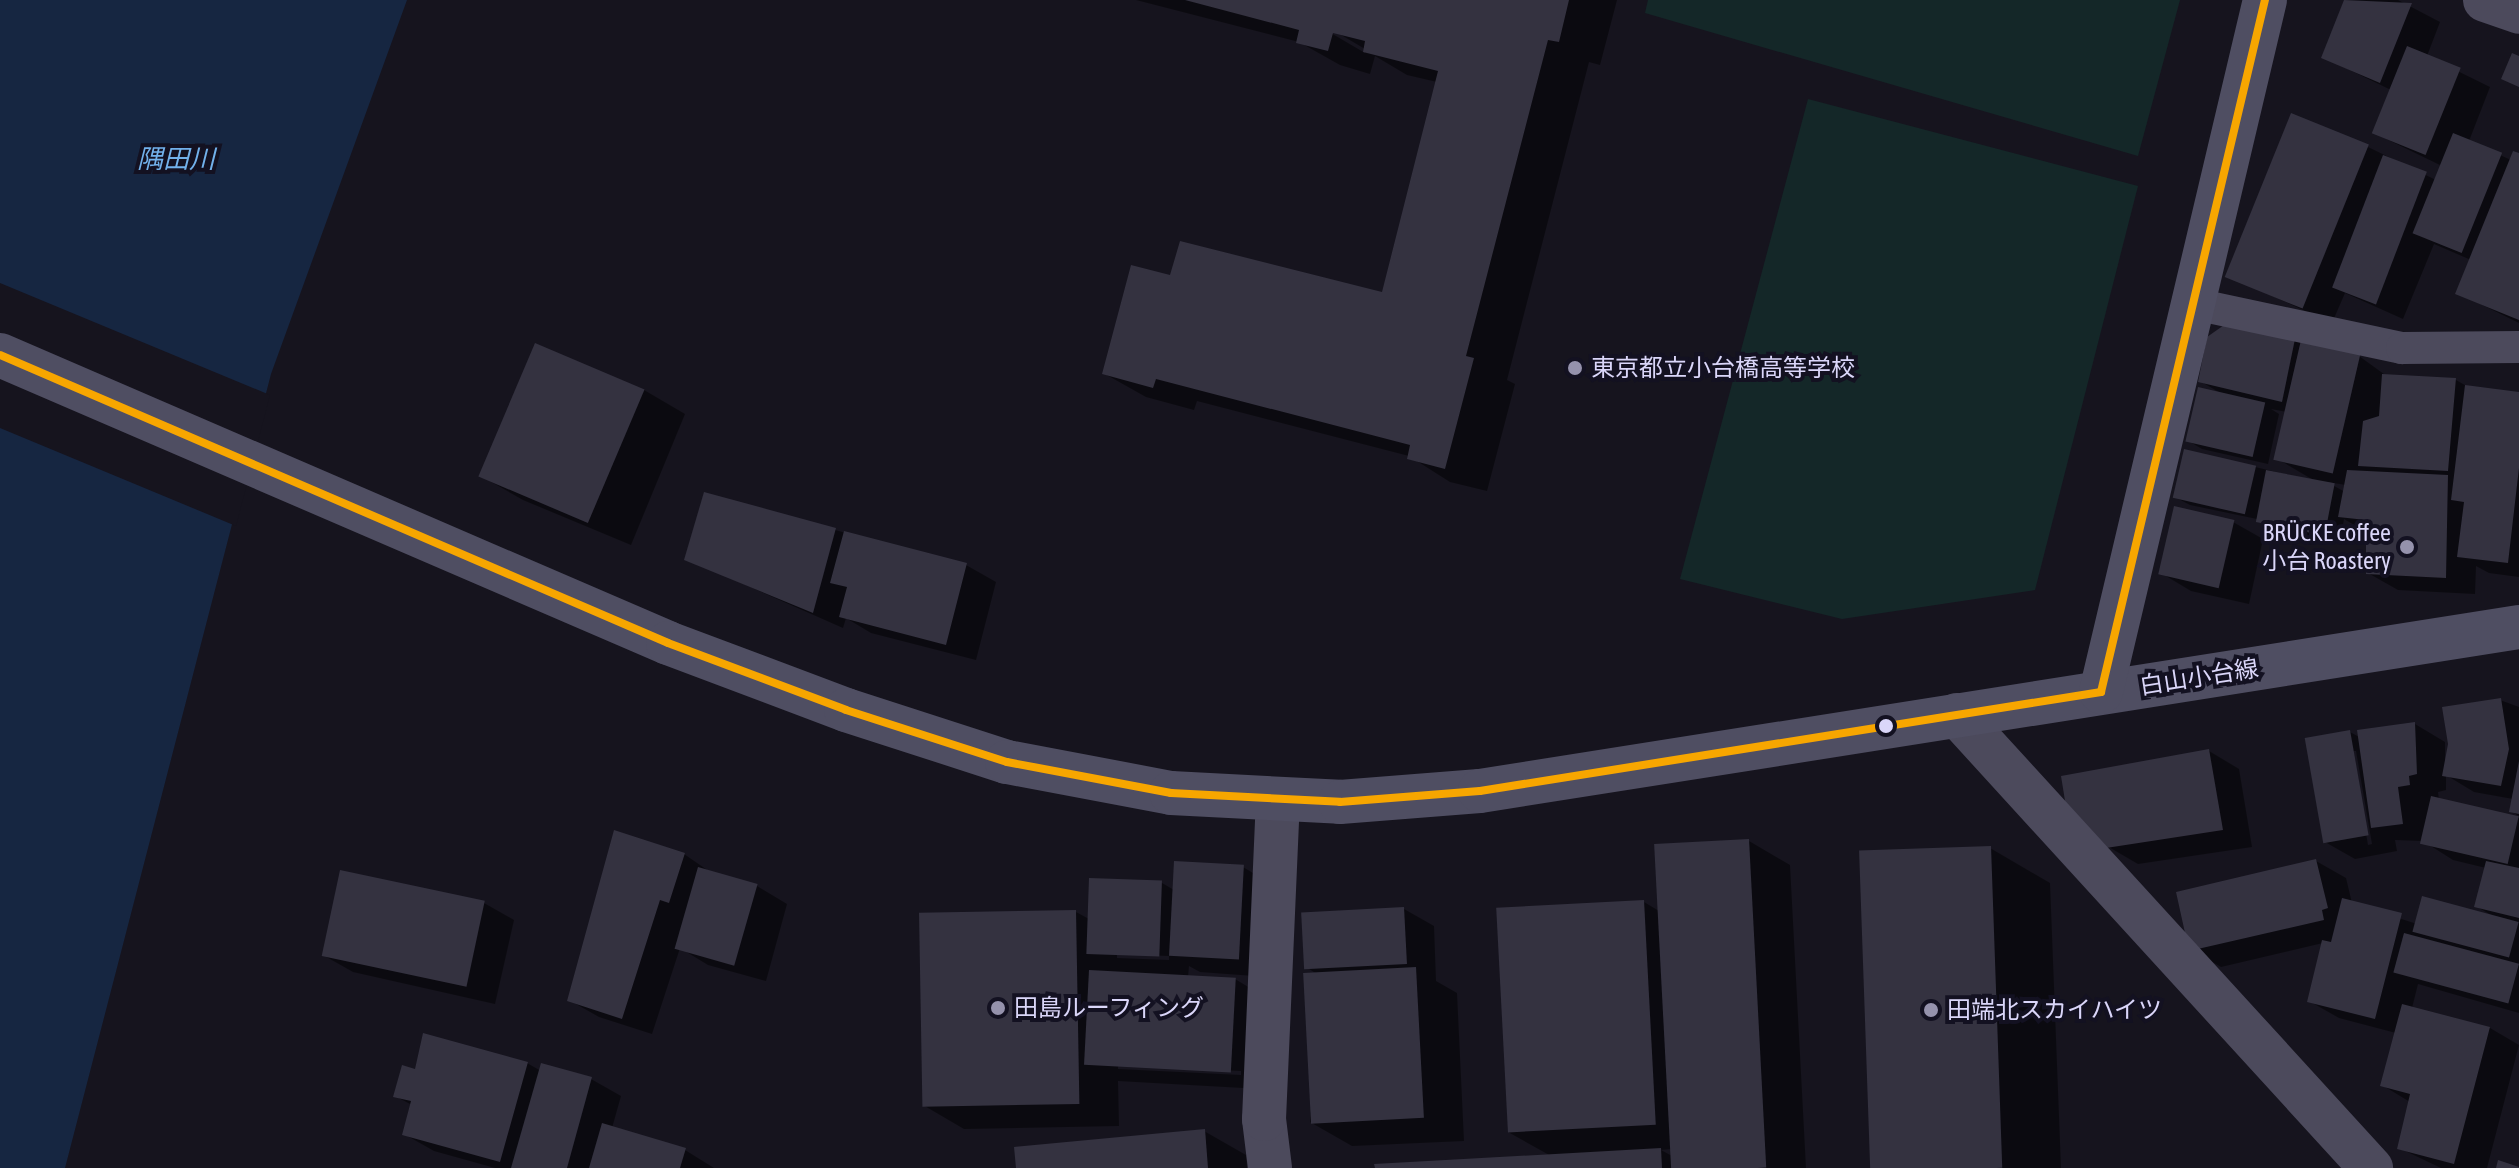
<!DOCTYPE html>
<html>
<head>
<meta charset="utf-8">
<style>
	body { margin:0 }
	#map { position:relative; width:2519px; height:1168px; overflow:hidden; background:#16141e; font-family:"Asap Condensed","Noto Sans JP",sans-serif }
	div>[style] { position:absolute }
	.green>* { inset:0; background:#142728 }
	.water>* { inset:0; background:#162641 }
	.pier>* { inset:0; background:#16141e }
	.shadow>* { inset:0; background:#0007 }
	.building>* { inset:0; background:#343240; transform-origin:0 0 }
	.lane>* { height:32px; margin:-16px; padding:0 16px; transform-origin:16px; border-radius:16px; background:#4c4a5c }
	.street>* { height:44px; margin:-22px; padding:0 22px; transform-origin:22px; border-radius:22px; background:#4c4a5c }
	.secondary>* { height:44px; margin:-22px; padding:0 22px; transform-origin:22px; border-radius:22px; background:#4f4e62 }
	.bus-1>* { height:8px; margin:-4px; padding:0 4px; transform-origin:4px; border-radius:4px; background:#f7a600 }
	.dots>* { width:22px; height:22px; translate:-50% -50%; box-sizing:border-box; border:4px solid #131121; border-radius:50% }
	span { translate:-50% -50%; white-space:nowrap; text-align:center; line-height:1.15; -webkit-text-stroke:8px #131121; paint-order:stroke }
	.poi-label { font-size:24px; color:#dad6f9 }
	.left { translate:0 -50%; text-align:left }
	.right { translate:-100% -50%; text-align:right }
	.street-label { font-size:24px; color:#dad6f9 }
	.water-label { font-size:26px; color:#72b1eb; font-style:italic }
</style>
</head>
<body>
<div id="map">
	<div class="green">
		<div style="clip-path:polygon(1648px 0,2180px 0,2138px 156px,1645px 13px)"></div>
		<div style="clip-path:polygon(1808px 99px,2138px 186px,2035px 590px,1842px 619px,1680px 579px)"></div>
	</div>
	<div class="water">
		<div style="clip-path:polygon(0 0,407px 0,271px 374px,65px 1168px,0 1168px)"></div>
	</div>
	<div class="pier">
		<div style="clip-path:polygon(0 283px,270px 395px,236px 526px,0 428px)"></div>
	</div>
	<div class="shadow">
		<div style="clip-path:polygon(evenodd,1136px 0,1617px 0,1600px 65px,1589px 62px,1507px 380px,1515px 384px,1487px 491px,1450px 482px,1409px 456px,1197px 401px,1194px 410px,1146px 397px,1105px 374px,1172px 278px,1383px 294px,1437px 82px,1407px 75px,1375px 56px,1370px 74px,1340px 65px,1299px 42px,1136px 0,1326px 26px,1365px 49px,1365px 53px,1324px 29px,1326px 26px)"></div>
		<div style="clip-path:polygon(2346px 0,2398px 0,2440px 22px,2427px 56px,2490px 87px,2469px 141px,2511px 160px,2519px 155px,2519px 323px,2458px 293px,2471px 260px,2434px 244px,2403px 319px,2345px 293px,2332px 323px,2228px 276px,2368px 147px,2436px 180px,2442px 166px,2374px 133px,2391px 90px,2323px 57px)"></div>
		<div style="clip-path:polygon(evenodd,2295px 341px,2359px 356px,2388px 377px,2456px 380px,2470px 388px,2519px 394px,2519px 577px,2489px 573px,2476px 566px,2475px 594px,2398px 590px,2368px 573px,2368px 533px,2344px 519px,2340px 543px,2272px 529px,2257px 519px,2190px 505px,2175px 497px,2255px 467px,2315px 481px,2276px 458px,2287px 412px,2271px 409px,2279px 414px,2268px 464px,2202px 449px,2187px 440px,2222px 394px,2200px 381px,2295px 341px,2327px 482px,2346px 485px,2345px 492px,2327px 482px)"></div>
		<div style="clip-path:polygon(644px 390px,685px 414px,631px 545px,523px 500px,481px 476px)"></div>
		<div style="clip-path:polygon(2233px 522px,2263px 539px,2249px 604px,2191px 591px,2161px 573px)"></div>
		<div style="clip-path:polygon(835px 530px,966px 565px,996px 582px,976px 660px,871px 633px,846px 618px,843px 628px,687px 559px)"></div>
		<div style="clip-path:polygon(evenodd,2500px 700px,2519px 707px,2519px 816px,2511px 811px,2513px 799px,2474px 792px,2446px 775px,2446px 790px,2438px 792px,2439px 800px,2519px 818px,2519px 1013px,2418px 984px,2412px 1008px,2490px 1028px,2519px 1045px,2487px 1168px,2441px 1168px,2399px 1148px,2410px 1102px,2382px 1085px,2396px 1033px,2339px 1018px,2309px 1001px,2323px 943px,2221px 967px,2191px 949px,2316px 861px,2346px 878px,2352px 903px,2417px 924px,2491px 915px,2476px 906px,2486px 868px,2453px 860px,2423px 841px,2395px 840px,2397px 851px,2355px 859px,2325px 842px,2350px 732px,2361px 738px,2415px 724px,2445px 742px,2445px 761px,2500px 700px,2352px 751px,2356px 751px,2372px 844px,2368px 845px,2352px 751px)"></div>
		<div style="clip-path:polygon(2209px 751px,2239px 769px,2252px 847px,2138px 864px,2107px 846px)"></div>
		<div style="clip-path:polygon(evenodd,1749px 841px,1790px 865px,1806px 1168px,1377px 1168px,1551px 1156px,1508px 1132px,1644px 902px,1659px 911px,1749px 841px,1671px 1149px,1672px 1156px,1661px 1150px,1671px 1149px)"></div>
		<div style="clip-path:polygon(1990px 848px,2050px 883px,2061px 1168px,1873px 1168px)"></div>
		<div style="clip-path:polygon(684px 854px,713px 874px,757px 886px,787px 904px,766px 981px,708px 965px,680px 948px,652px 1034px,599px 1017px,569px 1000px)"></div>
		<div style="clip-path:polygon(evenodd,1243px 867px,1273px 885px,1268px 977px,1200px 972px,1189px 966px,1188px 977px,1235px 979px,1265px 997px,1261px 1089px,1118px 1081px,1119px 1126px,964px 1129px,923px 1105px,1076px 912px,1089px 919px,1091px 880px,1162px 883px,1174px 890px,1243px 867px,1117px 954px,1169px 956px,1169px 960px,1117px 958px,1117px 954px,1243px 867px,1118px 1065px,1241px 1071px,1241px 1075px,1118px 1069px,1118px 1065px)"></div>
		<div style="clip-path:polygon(484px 903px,514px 920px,495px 1004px,353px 972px,323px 955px)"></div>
		<div style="clip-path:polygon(1404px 909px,1434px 926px,1436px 981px,1457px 993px,1464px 1141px,1352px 1146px,1310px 1122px,1317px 974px,1306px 967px)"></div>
		<div style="clip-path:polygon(527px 1063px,541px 1071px,591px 1079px,621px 1096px,612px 1128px,685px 1150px,714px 1168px,495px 1168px,434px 1151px,404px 1134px,412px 1105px,395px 1096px,416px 1071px)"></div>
		<div style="clip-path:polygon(1204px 1131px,1246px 1155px,1247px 1168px,1018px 1168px)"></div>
	</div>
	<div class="building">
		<div style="clip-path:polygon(1185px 0,1569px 0,1559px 42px,1548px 40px,1466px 356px,1474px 358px,1445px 469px,1407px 459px,1410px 445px,1156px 379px,1153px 388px,1102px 374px,1131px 265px,1170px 275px,1180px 241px,1382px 292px,1438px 71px,1363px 52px,1365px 41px,1333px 33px,1328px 51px,1296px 43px,1299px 30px)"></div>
		<div style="clip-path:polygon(2344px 0,2412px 3px,2380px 83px,2321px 58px)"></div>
		<div style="left:2407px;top:46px;width:58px;height:94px;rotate:22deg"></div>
		<div style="clip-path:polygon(2512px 53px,2519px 56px,2519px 87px,2501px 79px)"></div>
		<div style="left:2291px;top:113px;width:84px;height:177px;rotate:22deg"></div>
		<div style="left:2453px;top:133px;width:53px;height:108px;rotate:22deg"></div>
		<div style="clip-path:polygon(2513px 151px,2519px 153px,2519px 320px,2455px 294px)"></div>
		<div style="left:2383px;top:155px;width:47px;height:142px;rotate:21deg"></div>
		<div style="clip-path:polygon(2227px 323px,2295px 339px,2282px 402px,2198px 382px,2207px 337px)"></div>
		<div style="left:2301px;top:340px;width:61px;height:123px;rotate:13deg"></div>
		<div style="left:535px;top:343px;width:119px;height:145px;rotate:23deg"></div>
		<div style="clip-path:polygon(2382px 374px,2456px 378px,2448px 471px,2358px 466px,2363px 421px,2379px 416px)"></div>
		<div style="clip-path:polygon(2465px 385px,2519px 392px,2519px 468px,2508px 563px,2457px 557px,2464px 502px,2451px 500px)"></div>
		<div style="left:2198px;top:387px;width:69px;height:56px;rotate:13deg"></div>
		<div style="left:2184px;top:449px;width:74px;height:50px;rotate:13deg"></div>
		<div style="left:2266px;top:470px;width:70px;height:53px;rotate:11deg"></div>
		<div style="clip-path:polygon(2347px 470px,2448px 475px,2446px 578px,2366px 574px,2366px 520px,2338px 517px)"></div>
		<div style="clip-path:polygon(704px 492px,836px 528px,813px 613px,684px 560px)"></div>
		<div style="left:2174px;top:506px;width:62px;height:70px;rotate:13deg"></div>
		<div style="clip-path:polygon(844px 531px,967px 563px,946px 645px,839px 617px,847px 587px,830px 583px)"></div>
		<div style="clip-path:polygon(2501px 698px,2509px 749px,2501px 786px,2442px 776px,2448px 744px,2442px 707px)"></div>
		<div style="clip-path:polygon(2415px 722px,2417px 774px,2409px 776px,2410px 785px,2398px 787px,2403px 824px,2371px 828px,2357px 730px)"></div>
		<div style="left:2350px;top:730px;width:107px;height:46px;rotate:80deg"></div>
		<div style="clip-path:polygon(2209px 749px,2223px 830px,2106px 848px,2067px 813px,2061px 776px)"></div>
		<div style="clip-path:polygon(2519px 761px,2519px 814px,2509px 812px)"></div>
		<div style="left:2431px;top:796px;width:90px;height:49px;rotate:13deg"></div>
		<div style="clip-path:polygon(614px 830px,685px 853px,669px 903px,660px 900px,622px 1019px,567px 1001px)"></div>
		<div style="left:1749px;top:839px;width:329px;height:95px;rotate:87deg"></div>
		<div style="left:1991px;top:846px;width:322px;height:132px;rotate:88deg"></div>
		<div style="clip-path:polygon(2316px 859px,2328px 908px,2322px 910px,2324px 920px,2189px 951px,2176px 892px)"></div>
		<div style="left:1174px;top:861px;width:70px;height:95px;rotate:3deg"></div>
		<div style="clip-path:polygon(2486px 861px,2519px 868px,2519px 918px,2474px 907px)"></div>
		<div style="left:698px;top:867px;width:62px;height:85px;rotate:16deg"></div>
		<div style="left:340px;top:870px;width:148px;height:88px;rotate:12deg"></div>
		<div style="left:1089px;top:878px;width:73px;height:76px;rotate:2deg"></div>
		<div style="left:2422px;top:896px;width:100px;height:37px;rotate:15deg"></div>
		<div style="clip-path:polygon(2342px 898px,2402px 913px,2375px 1019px,2307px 1002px,2322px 940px,2331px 942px)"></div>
		<div style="left:1644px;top:900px;width:225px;height:148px;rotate:87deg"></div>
		<div style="left:1404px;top:907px;width:57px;height:103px;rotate:87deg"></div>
		<div style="left:1076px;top:910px;width:194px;height:157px;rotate:89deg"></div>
		<div style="left:2404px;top:933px;width:119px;height:41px;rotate:15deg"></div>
		<div style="left:1416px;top:967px;width:151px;height:113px;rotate:87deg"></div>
		<div style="left:1089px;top:970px;width:147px;height:95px;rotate:3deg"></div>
		<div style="clip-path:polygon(2402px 1004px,2490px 1027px,2454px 1164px,2397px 1149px,2410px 1094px,2380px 1086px)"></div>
		<div style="clip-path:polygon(423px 1033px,528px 1062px,500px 1162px,402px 1135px,411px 1101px,393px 1097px,402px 1065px,415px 1069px)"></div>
		<div style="clip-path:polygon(541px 1063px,592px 1077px,567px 1168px,511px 1168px)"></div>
		<div style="clip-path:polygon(602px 1123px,686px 1148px,680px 1168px,589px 1168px)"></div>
		<div style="clip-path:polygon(1205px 1129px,1208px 1168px,1016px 1168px,1014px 1147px)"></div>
		<div style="clip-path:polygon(1661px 1148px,1662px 1168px,1375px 1168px,1374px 1164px)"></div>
		<div style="clip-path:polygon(2498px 1160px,2519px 1167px,2519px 1168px,2496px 1168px)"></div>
	</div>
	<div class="lane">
		<div style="left:2190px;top:303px;width:217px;rotate:12deg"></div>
		<div style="left:2402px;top:348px;width:117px;rotate:-0.5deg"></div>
	</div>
	<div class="street">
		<div style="left:2485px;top:0;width:36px;rotate:19deg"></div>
		<div style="left:1957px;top:715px;width:614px;rotate:47.58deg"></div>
		<div style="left:1270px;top:1168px;width:49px;rotate:-97deg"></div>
		<div style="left:1264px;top:1119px;width:317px;rotate:-87.5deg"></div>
	</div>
	<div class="secondary">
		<div style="left:0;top:355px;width:727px;rotate:23.32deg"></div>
		<div style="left:668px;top:643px;width:190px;rotate:20.6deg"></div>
		<div style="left:846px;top:710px;width:169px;rotate:17.9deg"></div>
		<div style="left:1007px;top:762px;width:167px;rotate:10.7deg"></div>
		<div style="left:1171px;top:793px;width:169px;rotate:3deg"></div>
		<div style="left:1340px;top:802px;width:140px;rotate:-4.5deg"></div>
		<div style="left:1480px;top:791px;width:1052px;rotate:-8.97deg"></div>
		<div style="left:2101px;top:692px;width:711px;rotate:-76.67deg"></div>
	</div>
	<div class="bus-1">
		<div style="left:0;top:355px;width:727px;rotate:23.32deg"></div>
		<div style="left:668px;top:643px;width:190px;rotate:20.6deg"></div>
		<div style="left:846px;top:710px;width:169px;rotate:17.9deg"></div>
		<div style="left:1007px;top:762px;width:167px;rotate:10.7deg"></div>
		<div style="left:1171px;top:793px;width:169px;rotate:3deg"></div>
		<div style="left:1340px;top:802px;width:140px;rotate:-4.5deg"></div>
		<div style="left:1480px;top:791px;width:629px;rotate:-9.06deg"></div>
		<div style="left:2101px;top:692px;width:711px;rotate:-76.67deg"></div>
	</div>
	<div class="dots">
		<div style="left:1575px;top:368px;background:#9592ac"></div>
		<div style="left:2407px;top:547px;background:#9592ac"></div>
		<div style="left:1886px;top:726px;background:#dad6f9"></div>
		<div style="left:998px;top:1008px;background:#9592ac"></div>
		<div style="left:1931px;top:1010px;background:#9592ac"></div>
	</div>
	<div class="poi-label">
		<span class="left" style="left:1591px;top:368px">東京都立小台橋高等学校</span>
		<span class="right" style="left:2391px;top:547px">BRÜCKE coffee<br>小台 Roastery</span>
		<span class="left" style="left:1014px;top:1008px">田島ルーフィング</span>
		<span class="left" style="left:1947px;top:1010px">田端北スカイハイツ</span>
	</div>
	<div class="street-label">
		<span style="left:2199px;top:677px;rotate:-9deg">白山小台線</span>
	</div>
	<div class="water-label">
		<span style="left:176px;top:160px">隅田川</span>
	</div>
</div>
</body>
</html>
